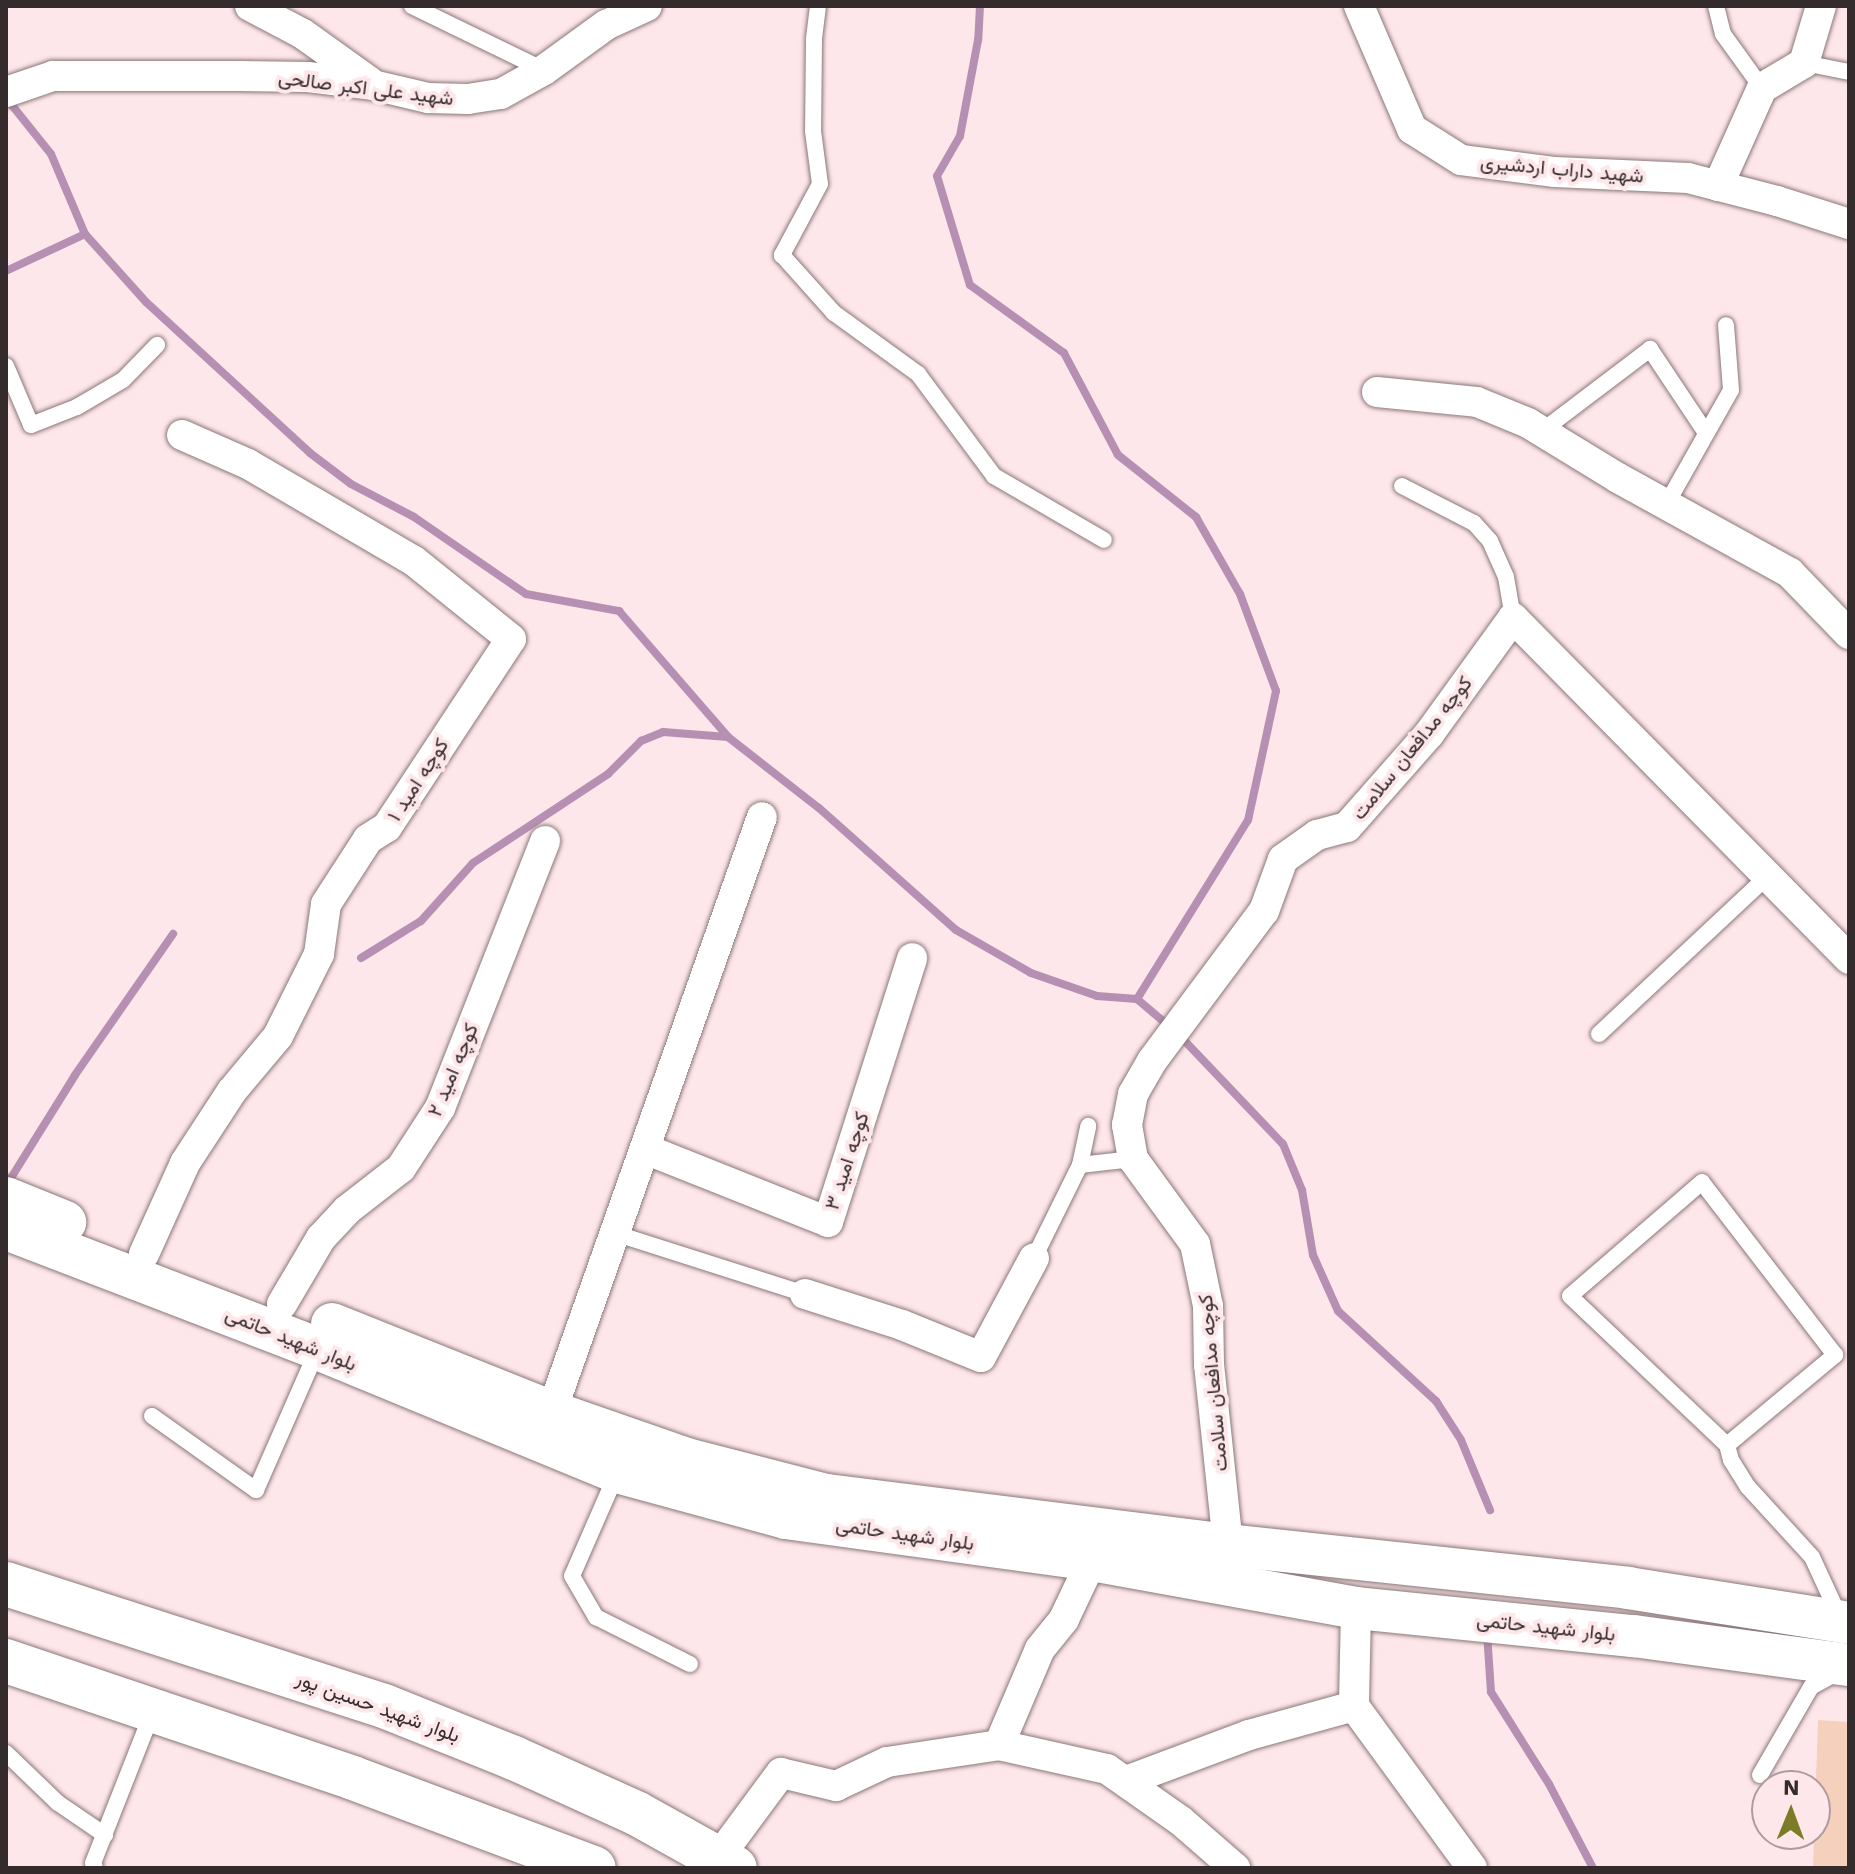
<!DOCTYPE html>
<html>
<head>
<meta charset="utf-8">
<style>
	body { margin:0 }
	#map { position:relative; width:1855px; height:1874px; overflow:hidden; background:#fee7ea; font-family:"Work Sans",Vazirmatn,sans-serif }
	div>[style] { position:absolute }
	.green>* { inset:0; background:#f5d0bc }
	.stream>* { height:8px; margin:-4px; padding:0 4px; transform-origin:4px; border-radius:4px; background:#b690b2 }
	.roads { filter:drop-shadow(0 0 2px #8a7779) drop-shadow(0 0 2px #8a7779) }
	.service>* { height:16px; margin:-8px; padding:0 8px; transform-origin:8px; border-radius:8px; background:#fff }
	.minor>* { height:30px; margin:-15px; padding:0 15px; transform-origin:15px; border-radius:15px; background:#fff }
	.secondary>* { height:42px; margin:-21px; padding:0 21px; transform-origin:21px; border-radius:21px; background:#fff }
	.primary>* { height:44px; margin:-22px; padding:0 22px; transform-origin:22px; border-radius:22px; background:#fff }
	span { translate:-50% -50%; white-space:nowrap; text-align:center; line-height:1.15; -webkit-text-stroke:8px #fee7ea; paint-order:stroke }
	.street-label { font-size:20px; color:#342b2c }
	.frame { position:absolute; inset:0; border:8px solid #342b2c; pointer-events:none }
	.north { position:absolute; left:1751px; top:1770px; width:80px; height:80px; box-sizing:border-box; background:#fee7ea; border:2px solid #ad9c9e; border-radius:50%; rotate:1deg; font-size:22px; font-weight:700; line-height:32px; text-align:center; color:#342b2c }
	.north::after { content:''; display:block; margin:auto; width:28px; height:36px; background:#7b7c25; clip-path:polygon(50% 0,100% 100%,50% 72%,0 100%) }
</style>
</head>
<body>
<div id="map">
	<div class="green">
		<div style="clip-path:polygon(1818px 1720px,1849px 1722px,1849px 1868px,1813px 1868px)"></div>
	</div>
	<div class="stream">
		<div style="left:980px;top:6px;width:34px;rotate:93deg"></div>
		<div style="left:978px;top:40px;width:98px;rotate:100.6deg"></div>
		<div style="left:960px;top:136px;width:46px;rotate:119.9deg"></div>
		<div style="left:937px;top:176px;width:114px;rotate:73.2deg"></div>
		<div style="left:970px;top:285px;width:116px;rotate:35.9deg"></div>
		<div style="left:1064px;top:353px;width:115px;rotate:62.1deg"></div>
		<div style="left:1118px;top:455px;width:100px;rotate:38.5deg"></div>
		<div style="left:1196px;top:517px;width:89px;rotate:60.3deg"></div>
		<div style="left:1240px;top:594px;width:103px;rotate:69.6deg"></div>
		<div style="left:1276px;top:691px;width:132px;rotate:102.2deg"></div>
		<div style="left:1248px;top:820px;width:211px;rotate:121.8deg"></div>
		<div style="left:7px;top:99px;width:70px;rotate:51.3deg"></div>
		<div style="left:51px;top:154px;width:87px;rotate:67deg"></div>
		<div style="left:85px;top:234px;width:91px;rotate:48.1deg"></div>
		<div style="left:146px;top:302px;width:223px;rotate:42.6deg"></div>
		<div style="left:310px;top:453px;width:51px;rotate:37.1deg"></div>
		<div style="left:351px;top:484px;width:71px;rotate:27.6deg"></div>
		<div style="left:414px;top:517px;width:136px;rotate:34.5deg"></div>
		<div style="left:526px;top:594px;width:95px;rotate:10.4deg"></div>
		<div style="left:619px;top:611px;width:167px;rotate:49.1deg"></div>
		<div style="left:728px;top:737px;width:115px;rotate:38deg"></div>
		<div style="left:819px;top:808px;width:183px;rotate:41.7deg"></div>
		<div style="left:956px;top:930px;width:86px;rotate:29.8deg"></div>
		<div style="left:1031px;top:973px;width:70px;rotate:19.2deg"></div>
		<div style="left:1097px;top:996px;width:40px;rotate:4.3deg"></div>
		<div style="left:1137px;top:999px;width:43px;rotate:40.3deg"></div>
		<div style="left:6px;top:271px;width:87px;rotate:-25.1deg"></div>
		<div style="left:361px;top:958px;width:70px;rotate:-31.7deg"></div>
		<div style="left:421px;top:921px;width:78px;rotate:-48.1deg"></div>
		<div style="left:473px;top:863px;width:162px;rotate:-33.4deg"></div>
		<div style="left:608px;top:774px;width:47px;rotate:-45deg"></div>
		<div style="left:641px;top:741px;width:24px;rotate:-22deg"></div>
		<div style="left:663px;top:732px;width:65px;rotate:4.4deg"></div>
		<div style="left:1180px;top:1036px;width:149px;rotate:46.4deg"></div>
		<div style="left:1283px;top:1144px;width:50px;rotate:67.6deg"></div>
		<div style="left:1302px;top:1190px;width:66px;rotate:80.4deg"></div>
		<div style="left:1313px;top:1255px;width:61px;rotate:65.9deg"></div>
		<div style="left:1338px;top:1311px;width:133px;rotate:42.6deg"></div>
		<div style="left:1436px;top:1401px;width:46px;rotate:57.3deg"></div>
		<div style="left:1461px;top:1440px;width:76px;rotate:67.5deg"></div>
		<div style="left:6px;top:1179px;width:5px;rotate:-11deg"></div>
		<div style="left:11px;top:1178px;width:121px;rotate:-58.1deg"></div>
		<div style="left:75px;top:1075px;width:172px;rotate:-55.2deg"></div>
		<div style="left:1487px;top:1633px;width:59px;rotate:86.1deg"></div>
		<div style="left:1491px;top:1692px;width:109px;rotate:57.8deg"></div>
		<div style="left:1549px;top:1784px;width:95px;rotate:62.4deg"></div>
	</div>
	<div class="roads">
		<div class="service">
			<div style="left:412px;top:6px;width:147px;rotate:25.9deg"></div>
			<div style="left:818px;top:6px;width:34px;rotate:97deg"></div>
			<div style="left:814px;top:40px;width:91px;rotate:90.6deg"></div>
			<div style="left:813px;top:131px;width:53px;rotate:82.5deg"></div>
			<div style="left:820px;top:184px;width:81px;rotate:118.2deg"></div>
			<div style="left:782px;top:255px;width:78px;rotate:48.1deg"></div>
			<div style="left:834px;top:313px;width:104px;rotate:36deg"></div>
			<div style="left:918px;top:374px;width:127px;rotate:53.3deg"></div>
			<div style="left:994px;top:476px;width:127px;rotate:30.2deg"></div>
			<div style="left:1716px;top:6px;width:29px;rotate:76deg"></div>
			<div style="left:1723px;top:34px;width:67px;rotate:54.2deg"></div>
			<div style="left:1804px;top:63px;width:46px;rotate:11.3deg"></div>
			<div style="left:6px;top:366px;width:64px;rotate:67deg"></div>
			<div style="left:31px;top:425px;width:49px;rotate:-21.4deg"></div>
			<div style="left:77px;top:407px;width:53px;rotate:-30.4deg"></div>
			<div style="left:123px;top:380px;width:49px;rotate:-45.8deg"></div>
			<div style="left:1542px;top:431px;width:136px;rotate:-37.2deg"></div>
			<div style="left:1650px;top:349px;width:101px;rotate:56.3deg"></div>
			<div style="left:1402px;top:486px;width:81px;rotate:27.2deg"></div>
			<div style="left:1474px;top:523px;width:24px;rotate:48deg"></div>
			<div style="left:1490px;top:541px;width:39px;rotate:66deg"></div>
			<div style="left:1506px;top:577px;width:42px;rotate:80.3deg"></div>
			<div style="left:1666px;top:505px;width:132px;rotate:-60.5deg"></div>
			<div style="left:1731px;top:390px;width:65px;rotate:-94.4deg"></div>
			<div style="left:1599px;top:1034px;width:234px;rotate:-43.1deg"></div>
			<div style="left:1080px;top:1165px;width:53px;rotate:-6.5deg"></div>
			<div style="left:614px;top:1233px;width:201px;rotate:17.7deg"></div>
			<div style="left:1034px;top:1258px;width:104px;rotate:-63.7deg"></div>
			<div style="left:1080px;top:1165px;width:40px;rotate:-78deg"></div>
			<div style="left:152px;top:1416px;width:128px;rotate:35.4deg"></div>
			<div style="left:256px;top:1490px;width:154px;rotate:-66.3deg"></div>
			<div style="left:1727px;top:1445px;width:141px;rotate:-39.8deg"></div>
			<div style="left:1835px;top:1355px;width:218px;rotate:-127.6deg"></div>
			<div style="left:1702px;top:1182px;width:174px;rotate:139.2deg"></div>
			<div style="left:1570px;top:1296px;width:216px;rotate:43.5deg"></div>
			<div style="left:1727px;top:1445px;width:16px;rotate:75deg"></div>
			<div style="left:1731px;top:1460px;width:32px;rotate:58deg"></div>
			<div style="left:1748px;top:1487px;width:95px;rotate:47.6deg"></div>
			<div style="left:1812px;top:1557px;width:67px;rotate:65.3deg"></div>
			<div style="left:617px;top:1473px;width:112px;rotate:113.6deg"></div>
			<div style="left:572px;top:1576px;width:48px;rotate:59.7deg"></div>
			<div style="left:596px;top:1617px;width:105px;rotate:26.6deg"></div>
			<div style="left:6px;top:1753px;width:72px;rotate:43.9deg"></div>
			<div style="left:58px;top:1803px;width:57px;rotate:34.2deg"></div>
			<div style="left:1760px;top:1775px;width:102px;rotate:-59.9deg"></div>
			<div style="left:1811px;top:1687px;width:29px;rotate:-29deg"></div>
			<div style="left:95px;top:1868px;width:5px;rotate:-112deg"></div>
			<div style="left:93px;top:1863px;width:161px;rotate:-68.5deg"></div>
		</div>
		<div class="minor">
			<div style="left:250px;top:6px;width:60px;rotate:27.8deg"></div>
			<div style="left:303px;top:34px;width:82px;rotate:35.6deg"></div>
			<div style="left:1359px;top:6px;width:134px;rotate:66.7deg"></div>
			<div style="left:1412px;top:129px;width:58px;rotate:32.3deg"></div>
			<div style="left:1461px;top:160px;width:95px;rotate:7.3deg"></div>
			<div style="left:1555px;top:172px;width:133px;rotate:2.6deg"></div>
			<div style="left:1688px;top:178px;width:92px;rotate:14.5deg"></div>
			<div style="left:1777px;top:201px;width:76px;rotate:17.7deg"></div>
			<div style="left:6px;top:92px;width:50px;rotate:-18.8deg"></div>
			<div style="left:53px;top:76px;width:187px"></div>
			<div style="left:240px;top:76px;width:68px;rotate:0.8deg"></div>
			<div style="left:308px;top:77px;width:65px;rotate:7deg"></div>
			<div style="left:373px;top:85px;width:57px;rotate:13.3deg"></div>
			<div style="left:428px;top:98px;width:40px;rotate:1.4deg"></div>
			<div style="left:468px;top:99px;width:33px;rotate:-9deg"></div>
			<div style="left:501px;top:94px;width:49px;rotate:-29.2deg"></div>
			<div style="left:544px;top:70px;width:77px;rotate:-36deg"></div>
			<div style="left:606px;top:25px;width:45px;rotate:-24.9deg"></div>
			<div style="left:1718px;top:186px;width:107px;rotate:-65.8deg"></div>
			<div style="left:1762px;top:88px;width:49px;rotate:-30.8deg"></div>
			<div style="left:1804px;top:63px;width:59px;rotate:-73.4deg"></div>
			<div style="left:1377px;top:392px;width:100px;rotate:5.7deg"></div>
			<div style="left:1477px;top:402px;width:55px;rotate:22.4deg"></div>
			<div style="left:1528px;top:423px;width:105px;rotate:31.4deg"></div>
			<div style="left:1618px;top:478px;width:196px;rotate:28.9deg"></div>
			<div style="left:1790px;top:573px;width:85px;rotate:46deg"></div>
			<div style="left:645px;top:1149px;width:197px;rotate:21.7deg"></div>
			<div style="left:828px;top:1222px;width:277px;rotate:-72.3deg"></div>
			<div style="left:144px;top:1254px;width:100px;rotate:-65.7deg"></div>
			<div style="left:185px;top:1163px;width:86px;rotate:-56.9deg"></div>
			<div style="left:232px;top:1091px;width:72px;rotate:-50.1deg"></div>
			<div style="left:278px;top:1036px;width:92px;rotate:-63.4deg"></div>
			<div style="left:319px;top:954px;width:50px;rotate:-82deg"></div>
			<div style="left:326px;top:904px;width:77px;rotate:-57.1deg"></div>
			<div style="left:368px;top:839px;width:22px;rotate:-32deg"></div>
			<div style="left:387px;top:827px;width:225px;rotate:-56.6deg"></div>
			<div style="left:511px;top:639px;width:124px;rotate:-141.2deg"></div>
			<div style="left:414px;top:561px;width:192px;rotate:-149.7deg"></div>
			<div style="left:248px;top:464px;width:72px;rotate:-156.3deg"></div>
			<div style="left:805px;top:1294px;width:102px;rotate:17.7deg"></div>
			<div style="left:902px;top:1325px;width:85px;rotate:22.1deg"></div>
			<div style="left:981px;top:1357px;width:112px;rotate:-61.8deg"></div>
			<div style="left:282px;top:1304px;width:77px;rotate:-59.4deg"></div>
			<div style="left:321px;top:1238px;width:38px;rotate:-47deg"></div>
			<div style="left:347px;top:1210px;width:68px;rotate:-37.9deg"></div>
			<div style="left:401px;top:1168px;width:72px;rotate:-57deg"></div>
			<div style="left:440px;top:1108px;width:287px;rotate:-68.5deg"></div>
			<div style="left:545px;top:1430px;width:650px;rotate:-70.51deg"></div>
			<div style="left:1228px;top:1545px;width:181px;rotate:-96deg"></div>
			<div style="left:1209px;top:1365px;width:59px;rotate:-91deg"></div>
			<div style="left:1208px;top:1306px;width:63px;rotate:-101.8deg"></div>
			<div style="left:1195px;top:1244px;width:105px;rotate:-126.1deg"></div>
			<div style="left:1133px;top:1159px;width:35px;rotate:-100deg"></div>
			<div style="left:1127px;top:1125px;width:32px;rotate:-79deg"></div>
			<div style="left:1133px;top:1094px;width:38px;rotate:-60deg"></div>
			<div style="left:1152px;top:1061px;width:187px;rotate:-53.3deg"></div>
			<div style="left:1264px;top:911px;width:55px;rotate:-69.9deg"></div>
			<div style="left:1283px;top:859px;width:42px;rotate:-35.2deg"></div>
			<div style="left:1317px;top:835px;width:31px;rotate:-15deg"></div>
			<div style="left:1347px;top:827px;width:124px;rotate:-48.6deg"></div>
			<div style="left:1429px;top:734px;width:143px;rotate:-54.1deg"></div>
			<div style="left:1513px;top:618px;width:479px;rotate:45.4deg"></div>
			<div style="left:1356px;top:1608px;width:98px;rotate:91.2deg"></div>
			<div style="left:1354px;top:1706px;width:200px;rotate:53.9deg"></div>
			<div style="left:999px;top:1745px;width:104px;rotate:-66.9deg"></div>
			<div style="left:1040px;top:1649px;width:38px;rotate:-51deg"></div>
			<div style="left:1064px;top:1619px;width:65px;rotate:-64.6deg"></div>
			<div style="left:1126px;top:1781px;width:131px;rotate:-20.5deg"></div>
			<div style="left:1249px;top:1735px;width:109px;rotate:-15.4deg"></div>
			<div style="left:718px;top:1858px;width:106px;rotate:-53.5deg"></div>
			<div style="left:781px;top:1773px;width:57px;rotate:13.3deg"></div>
			<div style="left:836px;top:1786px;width:56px;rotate:-25.2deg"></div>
			<div style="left:887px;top:1762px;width:113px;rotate:-8.6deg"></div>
			<div style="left:999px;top:1745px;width:111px;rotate:12.5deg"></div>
			<div style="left:1107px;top:1769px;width:90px;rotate:35.1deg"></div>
			<div style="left:1181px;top:1821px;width:72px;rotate:41deg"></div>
		</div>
		<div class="secondary">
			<div style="left:6px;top:1198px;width:64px;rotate:22.1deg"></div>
			<div style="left:6px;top:1229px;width:334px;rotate:21deg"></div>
			<div style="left:318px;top:1349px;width:323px;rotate:22.4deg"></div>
			<div style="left:617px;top:1472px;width:175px;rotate:15.2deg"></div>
			<div style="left:786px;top:1518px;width:309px;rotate:7.8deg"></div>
			<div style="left:1092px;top:1560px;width:268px;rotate:10.3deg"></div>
			<div style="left:1356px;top:1608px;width:279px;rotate:5.8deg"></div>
			<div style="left:1634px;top:1636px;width:217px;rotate:7.7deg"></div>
			<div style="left:332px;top:1324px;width:237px;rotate:21.8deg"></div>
			<div style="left:552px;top:1412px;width:143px;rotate:19.2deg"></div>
			<div style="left:687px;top:1459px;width:144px;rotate:14.5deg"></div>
			<div style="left:826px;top:1495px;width:405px;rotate:7.1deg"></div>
			<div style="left:1228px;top:1545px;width:402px;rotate:6.1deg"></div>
			<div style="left:1628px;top:1588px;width:224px;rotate:9deg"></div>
		</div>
		<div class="primary">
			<div style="left:6px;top:1584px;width:397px;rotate:17.9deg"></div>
			<div style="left:384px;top:1706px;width:140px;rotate:21.8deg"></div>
			<div style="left:514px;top:1758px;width:134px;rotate:24.3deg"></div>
			<div style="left:636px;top:1813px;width:113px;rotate:29.1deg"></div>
			<div style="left:6px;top:1661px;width:366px;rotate:18.6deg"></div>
			<div style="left:353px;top:1778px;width:257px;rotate:20.5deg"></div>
		</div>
	</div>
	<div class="street-label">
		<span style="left:366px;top:88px;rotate:7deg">شهید علی اکبر صالحی</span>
		<span style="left:1562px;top:169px;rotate:5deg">شهید داراب اردشیری</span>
		<span style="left:1412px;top:748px;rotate:-51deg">کوچه مدافعان سلامت</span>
		<span style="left:418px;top:780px;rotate:-57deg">کوچه امید ۱</span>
		<span style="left:453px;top:1070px;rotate:-67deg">کوچه امید ۲</span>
		<span style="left:847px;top:1161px;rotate:-72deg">کوچه امید ۳</span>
		<span style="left:291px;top:1339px;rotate:22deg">بلوار شهید حاتمی</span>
		<span style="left:1213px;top:1383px;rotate:-95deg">کوچه مدافعان سلامت</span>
		<span style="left:905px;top:1534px;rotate:8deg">بلوار شهید حاتمی</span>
		<span style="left:1546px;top:1627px;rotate:6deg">بلوار شهید حاتمی</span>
		<span style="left:378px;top:1707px;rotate:20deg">بلوار شهيد حسین پور</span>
	</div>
	<div class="frame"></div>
	<div class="north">N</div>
</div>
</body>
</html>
